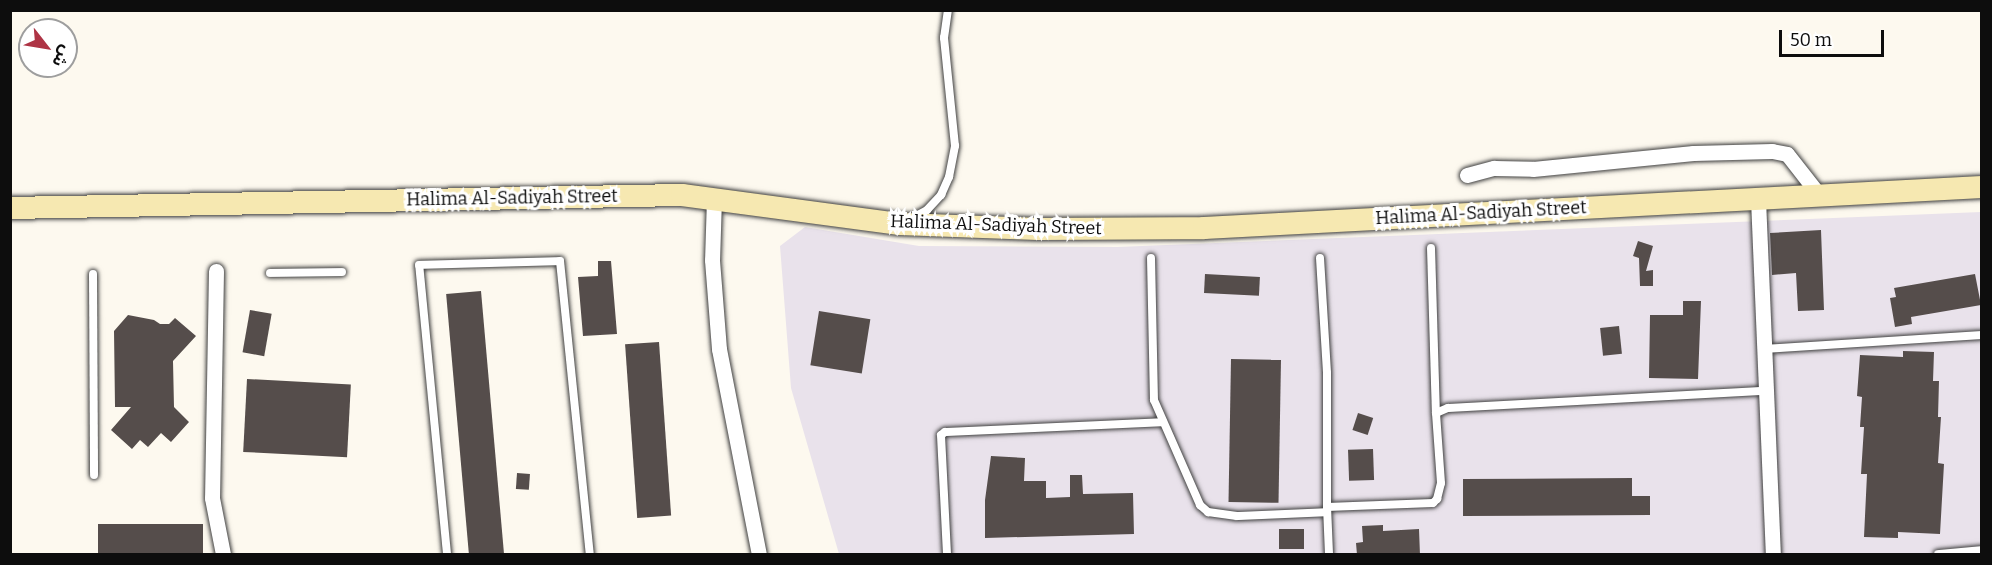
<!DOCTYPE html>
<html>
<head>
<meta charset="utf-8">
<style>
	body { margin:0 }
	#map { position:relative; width:1992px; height:565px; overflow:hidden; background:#fdf9ef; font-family:Bitter,"Noto Sans Arabic",serif }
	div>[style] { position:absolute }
	.industrial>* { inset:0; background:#e9e2eb }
	.building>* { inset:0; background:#554d4b; transform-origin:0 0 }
	.roads { filter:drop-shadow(0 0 2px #404040) drop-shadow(0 0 2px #404040) }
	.lane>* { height:8px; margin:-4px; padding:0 4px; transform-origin:4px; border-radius:4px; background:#fff }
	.street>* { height:15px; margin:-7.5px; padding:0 7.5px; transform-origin:7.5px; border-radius:7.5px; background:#fff }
	.secondary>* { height:22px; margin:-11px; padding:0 11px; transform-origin:11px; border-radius:11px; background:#f6e8b1 }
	span { translate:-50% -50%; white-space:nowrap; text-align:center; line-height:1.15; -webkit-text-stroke:6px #fff; paint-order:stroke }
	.street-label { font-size:18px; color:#0d0d0d }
	.frame { position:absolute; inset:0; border:12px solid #0d0d0d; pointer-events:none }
	.north { position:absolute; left:18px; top:18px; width:60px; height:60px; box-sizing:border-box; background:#fff; border:2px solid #9e9e9e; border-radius:50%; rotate:121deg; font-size:16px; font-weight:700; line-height:24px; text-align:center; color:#0d0d0d }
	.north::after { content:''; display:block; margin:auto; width:21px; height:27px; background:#ae3445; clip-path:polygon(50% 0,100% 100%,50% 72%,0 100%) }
	.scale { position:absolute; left:1779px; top:30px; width:105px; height:27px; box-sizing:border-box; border:3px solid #0d0d0d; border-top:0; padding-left:8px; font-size:18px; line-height:21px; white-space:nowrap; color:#0d0d0d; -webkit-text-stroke:4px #fff; paint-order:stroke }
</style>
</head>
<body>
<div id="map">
	<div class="industrial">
		<div style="clip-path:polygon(1981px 212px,1981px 554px,839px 554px,791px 388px,780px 246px,805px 227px,919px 246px,1117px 247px)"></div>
	</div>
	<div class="building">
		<div style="clip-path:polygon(1821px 230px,1824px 310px,1798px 311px,1796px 273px,1772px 275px,1770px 233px)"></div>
		<div style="clip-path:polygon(1638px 241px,1653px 246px,1646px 271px,1653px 270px,1653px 286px,1640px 286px,1639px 258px,1633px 256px)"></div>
		<div style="clip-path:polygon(598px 261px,611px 261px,617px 334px,583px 336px,578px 277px,598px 276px)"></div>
		<div style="left:1205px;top:274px;width:55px;height:19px;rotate:3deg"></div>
		<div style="clip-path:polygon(1975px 274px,1981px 305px,1911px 317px,1912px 324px,1895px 327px,1890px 298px,1896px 297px,1894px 288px)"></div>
		<div style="left:481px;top:291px;width:265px;height:35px;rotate:85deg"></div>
		<div style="clip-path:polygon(1683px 301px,1701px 301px,1698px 379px,1649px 378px,1650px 315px,1683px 315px)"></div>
		<div style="left:250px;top:310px;width:22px;height:43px;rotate:10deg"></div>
		<div style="left:819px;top:311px;width:52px;height:55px;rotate:9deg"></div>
		<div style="clip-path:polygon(128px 315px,154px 320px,160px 324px,169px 324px,175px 318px,196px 336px,173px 361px,174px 407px,189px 422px,171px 442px,161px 433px,148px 447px,140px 440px,132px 449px,111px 430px,131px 407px,115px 407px,114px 331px)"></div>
		<div style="left:1619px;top:326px;width:28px;height:19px;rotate:84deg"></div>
		<div style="left:659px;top:342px;width:174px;height:34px;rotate:86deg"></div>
		<div style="clip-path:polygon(1903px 351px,1934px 352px,1933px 381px,1939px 381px,1938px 417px,1941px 417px,1938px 463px,1944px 464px,1940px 534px,1898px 532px,1898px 538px,1864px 537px,1867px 474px,1861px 474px,1864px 427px,1860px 427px,1862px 397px,1857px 396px,1860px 355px,1903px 357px)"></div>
		<div style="left:1231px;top:359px;width:50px;height:143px;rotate:1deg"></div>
		<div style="left:247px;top:379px;width:104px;height:73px;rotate:3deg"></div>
		<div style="left:1358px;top:413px;width:16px;height:18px;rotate:18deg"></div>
		<div style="left:1373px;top:449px;width:31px;height:25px;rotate:88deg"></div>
		<div style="clip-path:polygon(991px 456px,1025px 458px,1024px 481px,1046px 481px,1046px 498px,1070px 497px,1070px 475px,1082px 475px,1083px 494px,1133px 493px,1134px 534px,985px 538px,985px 500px)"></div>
		<div style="left:517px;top:473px;width:13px;height:16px;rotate:4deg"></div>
		<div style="clip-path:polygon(1632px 478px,1632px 496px,1650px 496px,1650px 515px,1463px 516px,1463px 479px)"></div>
		<div style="left:98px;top:524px;width:105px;height:31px"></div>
		<div style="clip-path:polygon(1383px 525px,1383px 531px,1419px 529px,1420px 555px,1357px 555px,1356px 543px,1363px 542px,1362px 526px)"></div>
		<div style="left:1279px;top:529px;width:25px;height:20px"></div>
	</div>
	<div class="roads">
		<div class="lane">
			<div style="left:914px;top:217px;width:15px;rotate:-28deg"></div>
			<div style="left:927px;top:210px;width:21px;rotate:-47deg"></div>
			<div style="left:941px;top:195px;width:20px;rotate:-66deg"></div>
			<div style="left:949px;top:177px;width:32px;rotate:-79deg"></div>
			<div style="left:955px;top:146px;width:109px;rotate:-95.8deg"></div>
			<div style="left:944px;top:38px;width:28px;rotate:-82deg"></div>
			<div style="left:1431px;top:248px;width:165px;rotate:88.3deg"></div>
			<div style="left:1151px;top:258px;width:142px;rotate:88.8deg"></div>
			<div style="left:1154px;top:400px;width:115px;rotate:66.3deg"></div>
			<div style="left:1200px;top:505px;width:11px;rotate:41deg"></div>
			<div style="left:1208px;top:512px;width:29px;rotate:8deg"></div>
			<div style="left:1237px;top:516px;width:90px;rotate:-2.5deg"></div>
			<div style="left:1320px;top:258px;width:115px;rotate:86.5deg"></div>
			<div style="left:1327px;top:373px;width:134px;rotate:90deg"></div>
			<div style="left:270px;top:273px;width:72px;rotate:-0.8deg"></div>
			<div style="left:93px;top:274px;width:201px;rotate:89.7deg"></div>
			<div style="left:1764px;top:349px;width:218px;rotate:-3.7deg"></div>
			<div style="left:447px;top:554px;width:290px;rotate:-95.5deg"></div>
			<div style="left:419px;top:265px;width:141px;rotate:-1.6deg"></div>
			<div style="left:560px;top:261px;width:295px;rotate:84.2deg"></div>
			<div style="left:947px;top:554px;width:119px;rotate:-92.9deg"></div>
			<div style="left:941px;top:435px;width:5px;rotate:-37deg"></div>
			<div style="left:945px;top:432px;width:218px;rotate:-2.6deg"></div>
			<div style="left:1329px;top:554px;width:47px;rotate:-92.4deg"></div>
			<div style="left:1327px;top:507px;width:106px;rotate:-2.2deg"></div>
			<div style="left:1433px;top:503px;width:6px;rotate:-45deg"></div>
			<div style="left:1437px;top:499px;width:16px;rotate:-76deg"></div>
			<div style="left:1441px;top:483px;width:70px;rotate:-94.1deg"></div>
			<div style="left:1436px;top:413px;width:13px;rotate:-23deg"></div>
			<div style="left:1448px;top:408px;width:318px;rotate:-3.1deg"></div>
			<div style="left:1938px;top:554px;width:44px;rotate:-5.2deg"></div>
		</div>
		<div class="street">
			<div style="left:1467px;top:175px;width:28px;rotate:-15deg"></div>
			<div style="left:1494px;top:168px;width:39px;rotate:1deg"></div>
			<div style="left:1533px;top:169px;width:161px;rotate:-5.7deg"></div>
			<div style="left:1693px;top:153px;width:79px;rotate:-1.5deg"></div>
			<div style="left:1772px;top:151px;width:15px;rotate:11deg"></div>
			<div style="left:1787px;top:154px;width:52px;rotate:52deg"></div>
			<div style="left:714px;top:198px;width:62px;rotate:91.8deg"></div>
			<div style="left:712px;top:260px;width:89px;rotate:85.5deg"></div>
			<div style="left:719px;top:349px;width:209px;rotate:79deg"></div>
			<div style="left:1758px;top:199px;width:355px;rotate:87.6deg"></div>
			<div style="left:216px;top:271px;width:227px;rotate:91deg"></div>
			<div style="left:212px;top:498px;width:57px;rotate:78.9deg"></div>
		</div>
		<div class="secondary">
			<div style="left:10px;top:208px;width:672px;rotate:-1.11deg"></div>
			<div style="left:682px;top:195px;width:220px;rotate:7.6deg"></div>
			<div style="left:900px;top:224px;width:138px;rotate:2.1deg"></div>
			<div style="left:1038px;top:229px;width:166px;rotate:-0.3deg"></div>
			<div style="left:1204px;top:228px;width:779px;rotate:-3.02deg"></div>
		</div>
	</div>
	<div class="street-label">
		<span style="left:512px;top:198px;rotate:-1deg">Halima Al-Sadiyah Street</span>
		<span style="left:1481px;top:213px;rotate:-3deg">Halima Al-Sadiyah Street</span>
		<span style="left:996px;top:225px;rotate:2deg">Halima Al-Sadiyah Street</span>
	</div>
	<div class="frame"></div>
	<div class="north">ش</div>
	<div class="scale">50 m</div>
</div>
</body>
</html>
